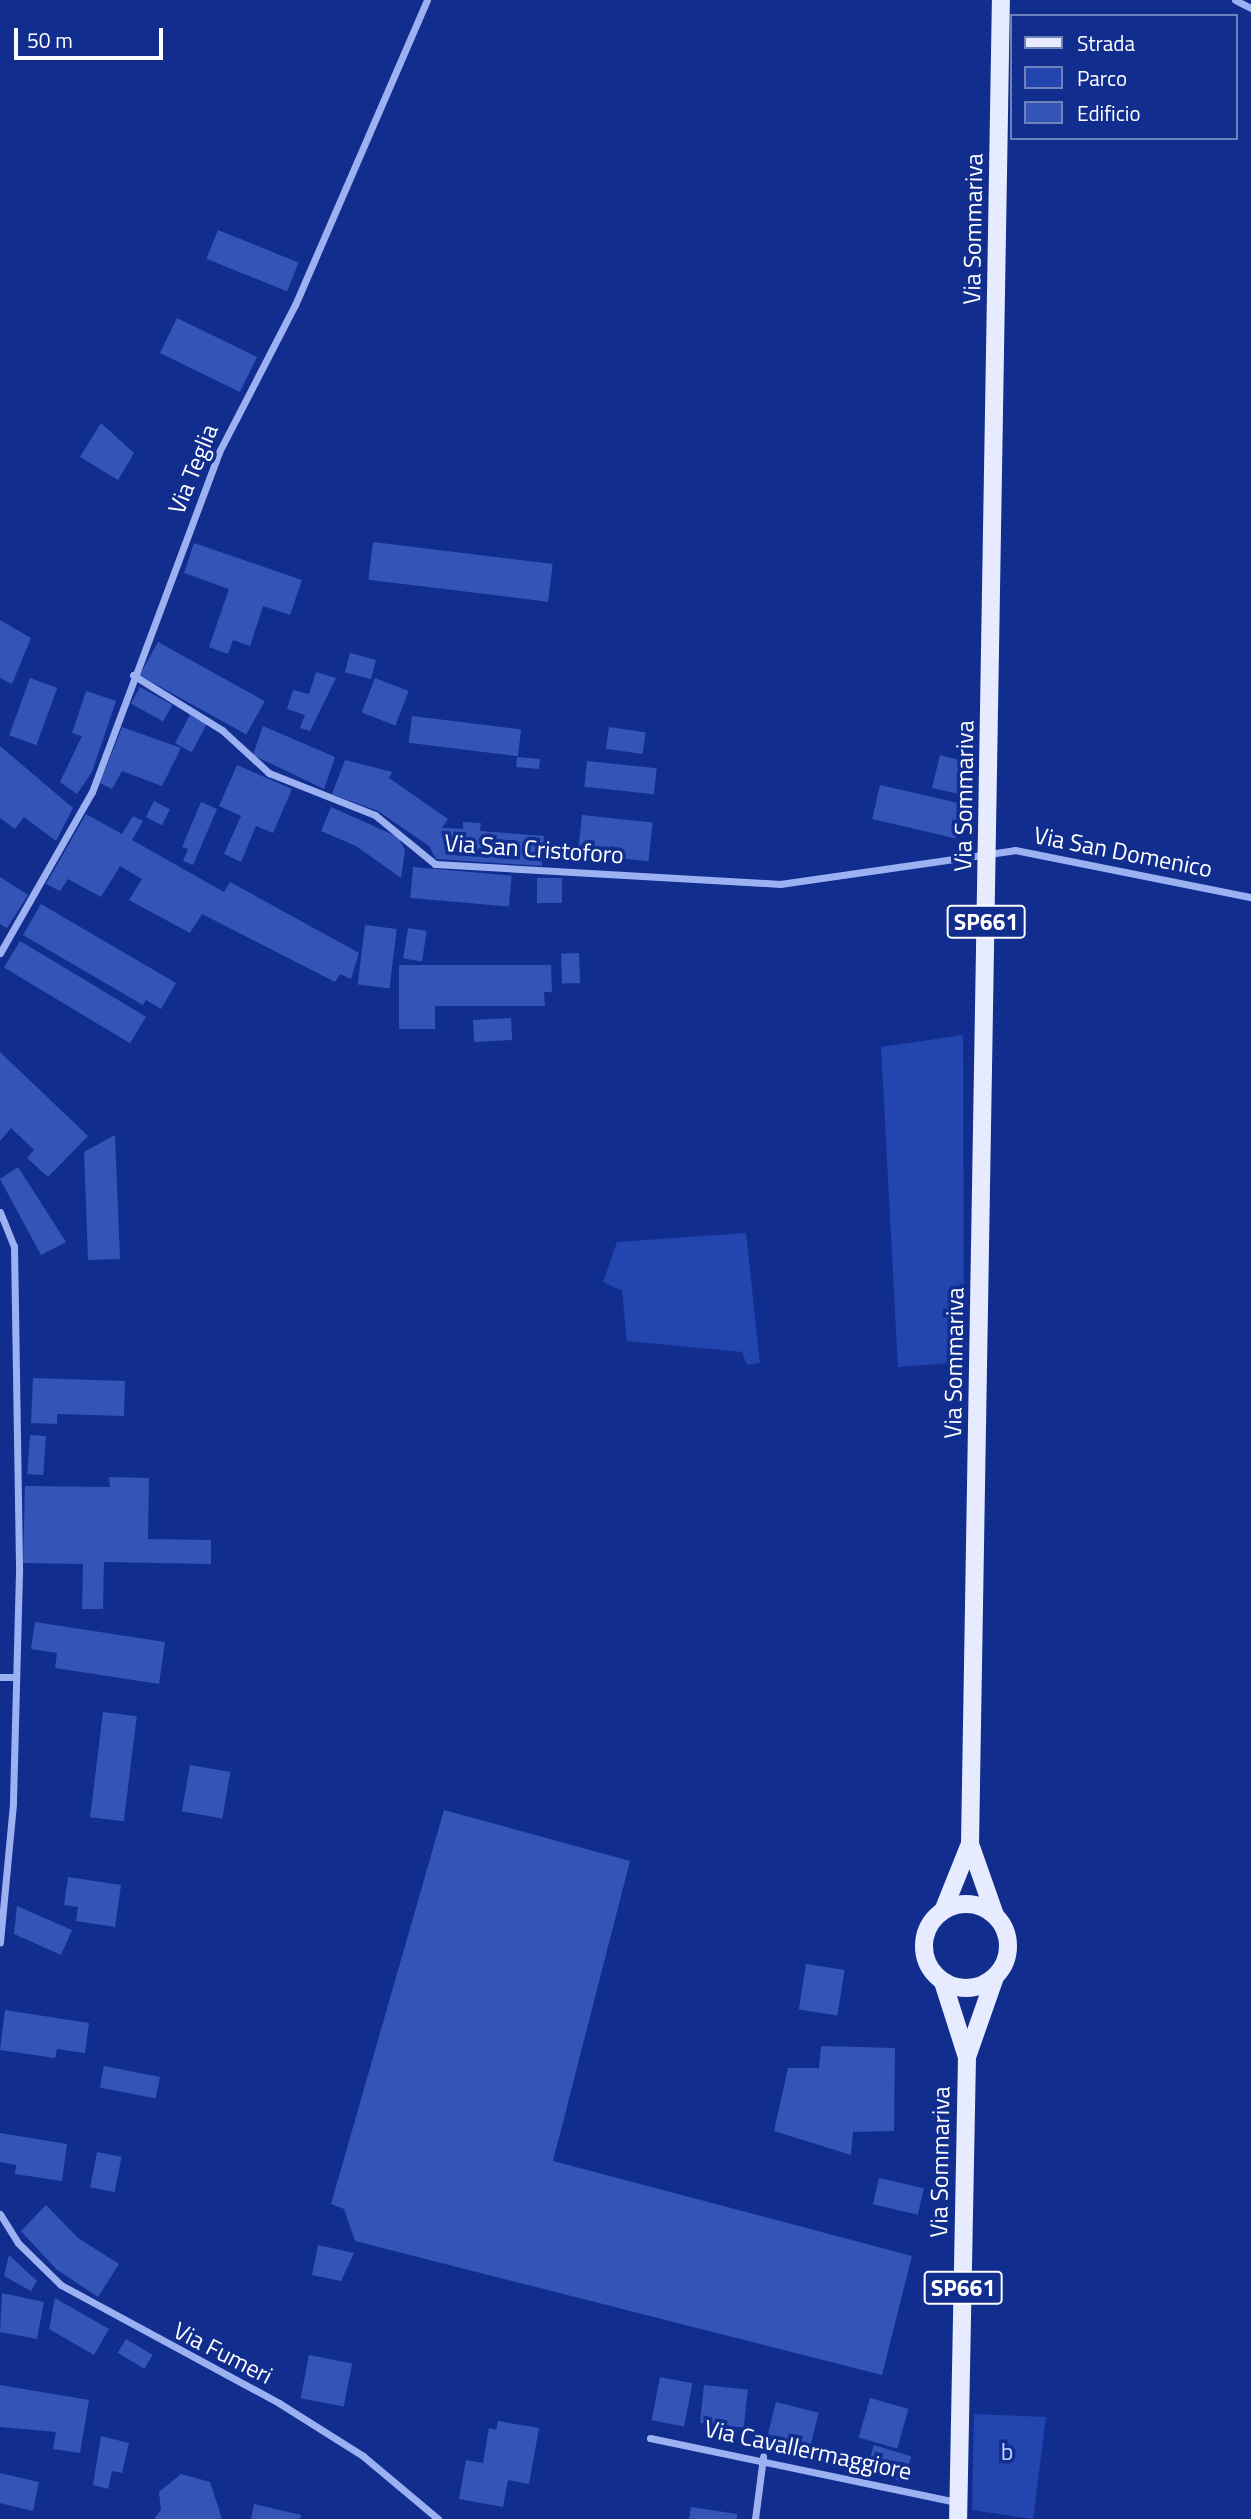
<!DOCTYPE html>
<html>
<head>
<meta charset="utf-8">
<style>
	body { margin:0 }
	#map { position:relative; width:1251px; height:2519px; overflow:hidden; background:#112e8f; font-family:"Titillium Web",sans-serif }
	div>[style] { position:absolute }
	.green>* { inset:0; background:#2345af }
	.building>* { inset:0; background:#3554b7; transform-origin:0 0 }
	.street>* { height:7px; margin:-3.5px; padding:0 3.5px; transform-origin:3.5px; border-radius:3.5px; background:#9cb1f2 }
	.primary>* { height:18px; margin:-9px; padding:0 9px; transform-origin:9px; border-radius:9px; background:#e7ebff }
	.primary>.ring { margin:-9px; padding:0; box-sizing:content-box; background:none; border:18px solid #e7ebff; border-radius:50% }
	span { translate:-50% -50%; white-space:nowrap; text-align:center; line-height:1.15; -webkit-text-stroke:7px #112e8f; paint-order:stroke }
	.shield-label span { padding:2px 5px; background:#112e8f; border:2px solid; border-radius:5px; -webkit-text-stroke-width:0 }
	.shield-label { font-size:23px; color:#fff; font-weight:700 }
	.street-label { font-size:24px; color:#fff }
	.park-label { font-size:24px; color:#c3d1fd }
	.legend { position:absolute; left:1010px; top:14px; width:228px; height:126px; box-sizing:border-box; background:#112e8f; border:2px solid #7082bc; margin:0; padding:9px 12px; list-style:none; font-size:21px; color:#fff }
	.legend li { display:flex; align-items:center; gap:14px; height:35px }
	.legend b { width:35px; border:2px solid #7082bc }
	.scale { position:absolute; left:14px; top:28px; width:149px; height:32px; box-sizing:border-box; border:4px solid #fff; border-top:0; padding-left:9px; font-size:21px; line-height:24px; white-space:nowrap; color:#fff; -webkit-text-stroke:5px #112e8f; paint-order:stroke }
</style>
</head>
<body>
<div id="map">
	<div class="green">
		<div style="clip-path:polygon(963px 1035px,964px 1362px,898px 1367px,881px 1047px)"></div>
		<div style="clip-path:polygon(746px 1233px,760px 1363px,747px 1365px,742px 1352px,627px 1341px,622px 1291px,603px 1282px,617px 1242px)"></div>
		<div style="clip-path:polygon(974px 2414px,1046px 2417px,1033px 2519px,972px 2510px)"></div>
	</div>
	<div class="building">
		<div style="left:218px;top:230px;width:87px;height:31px;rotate:22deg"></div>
		<div style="left:177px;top:318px;width:89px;height:39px;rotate:26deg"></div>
		<div style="clip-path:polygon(101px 423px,134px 453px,118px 480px,80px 457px)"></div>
		<div style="left:373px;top:542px;width:181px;height:38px;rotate:7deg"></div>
		<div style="clip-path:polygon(194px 543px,302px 580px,290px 615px,263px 606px,250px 646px,233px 640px,228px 654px,209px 647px,229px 589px,184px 573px)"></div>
		<div style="clip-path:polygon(0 620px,31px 638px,12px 684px,0 678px)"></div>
		<div style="left:158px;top:642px;width:122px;height:38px;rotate:29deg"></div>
		<div style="left:350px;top:653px;width:27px;height:20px;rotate:15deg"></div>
		<div style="clip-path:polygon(316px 672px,336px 678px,310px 731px,300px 728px,305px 715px,287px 709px,293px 690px,309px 694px)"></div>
		<div style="left:30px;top:678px;width:29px;height:61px;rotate:20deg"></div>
		<div style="left:375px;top:678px;width:36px;height:37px;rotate:21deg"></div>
		<div style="left:140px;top:687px;width:37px;height:19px;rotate:29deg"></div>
		<div style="clip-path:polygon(86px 691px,116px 701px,92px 772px,77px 794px,60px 782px,82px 736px,72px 733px)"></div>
		<div style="left:190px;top:715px;width:19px;height:32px;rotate:28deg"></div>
		<div style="left:412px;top:716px;width:110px;height:27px;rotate:7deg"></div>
		<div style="clip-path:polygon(263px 726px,335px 757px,324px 789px,253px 755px)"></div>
		<div style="clip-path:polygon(122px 727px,181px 748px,162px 786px,122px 771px,112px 789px,100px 783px)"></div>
		<div style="left:609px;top:727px;width:37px;height:22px;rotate:8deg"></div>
		<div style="clip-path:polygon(0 746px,73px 808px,56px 841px,24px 817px,15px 829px,0 818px)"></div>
		<div style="clip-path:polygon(940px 755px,967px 762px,968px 796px,932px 788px)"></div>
		<div style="left:517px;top:757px;width:23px;height:10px;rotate:5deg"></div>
		<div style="clip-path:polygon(345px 760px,392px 772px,389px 778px,448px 819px,442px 828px,463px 829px,463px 822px,481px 823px,480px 831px,544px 836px,542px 866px,436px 859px,429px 846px,378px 811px,332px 794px)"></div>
		<div style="left:587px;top:761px;width:70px;height:26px;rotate:6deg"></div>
		<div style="clip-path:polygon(237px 765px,292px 789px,273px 833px,256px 826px,241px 862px,224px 854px,241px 816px,219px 806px)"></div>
		<div style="left:880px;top:785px;width:86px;height:35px;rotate:13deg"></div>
		<div style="left:154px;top:801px;width:18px;height:18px;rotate:27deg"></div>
		<div style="clip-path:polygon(201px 802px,217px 809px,193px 865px,183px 861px,188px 849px,182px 847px)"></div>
		<div style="clip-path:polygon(331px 807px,398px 837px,405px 850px,401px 878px,356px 846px,321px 831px)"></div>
		<div style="clip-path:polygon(86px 814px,122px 834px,133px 816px,143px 821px,132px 840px,224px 892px,230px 882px,359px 953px,351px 979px,340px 974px,335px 982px,202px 914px,190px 933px,129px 900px,142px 879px,120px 866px,101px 897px,68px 879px,60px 891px,46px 884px)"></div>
		<div style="left:582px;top:815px;width:71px;height:39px;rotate:6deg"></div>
		<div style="left:413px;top:867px;width:99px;height:31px;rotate:5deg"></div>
		<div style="clip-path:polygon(0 877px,28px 895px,7px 928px,0 924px)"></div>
		<div style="left:537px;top:878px;width:25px;height:25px"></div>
		<div style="clip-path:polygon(41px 904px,176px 983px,161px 1009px,146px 1000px,143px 1005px,23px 935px)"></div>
		<div style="left:365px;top:925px;width:32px;height:60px;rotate:7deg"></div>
		<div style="left:408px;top:928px;width:19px;height:31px;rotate:9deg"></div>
		<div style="left:20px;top:941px;width:147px;height:31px;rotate:31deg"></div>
		<div style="left:579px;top:953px;width:30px;height:18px;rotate:88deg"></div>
		<div style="clip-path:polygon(399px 965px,551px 965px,552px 992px,544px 992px,545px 1006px,435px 1006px,435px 1029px,399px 1029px)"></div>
		<div style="left:511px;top:1018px;width:22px;height:38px;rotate:87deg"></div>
		<div style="clip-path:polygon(0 1052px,88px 1136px,48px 1177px,27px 1158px,34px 1150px,11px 1128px,0 1141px)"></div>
		<div style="clip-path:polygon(115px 1135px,120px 1259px,88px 1260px,84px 1152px)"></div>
		<div style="clip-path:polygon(18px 1167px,66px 1242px,41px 1255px,0 1179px)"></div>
		<div style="clip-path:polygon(33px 1378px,125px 1381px,124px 1416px,57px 1414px,57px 1424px,31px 1423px)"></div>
		<div style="left:30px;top:1435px;width:16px;height:39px;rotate:4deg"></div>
		<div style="clip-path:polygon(109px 1477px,149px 1478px,148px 1539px,211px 1540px,211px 1564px,104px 1562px,103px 1609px,82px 1609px,83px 1564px,23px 1563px,25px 1486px,110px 1487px)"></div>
		<div style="clip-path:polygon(35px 1622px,165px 1642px,159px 1684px,55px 1668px,57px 1653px,31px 1649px)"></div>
		<div style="left:103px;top:1712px;width:34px;height:106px;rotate:7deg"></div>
		<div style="left:190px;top:1765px;width:41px;height:47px;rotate:10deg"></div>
		<div style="clip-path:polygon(444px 1810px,630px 1861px,553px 2161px,912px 2256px,882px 2375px,355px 2241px,344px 2209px,331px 2204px)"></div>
		<div style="clip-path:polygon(68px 1877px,121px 1885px,115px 1927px,76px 1921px,78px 1907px,64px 1905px)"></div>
		<div style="clip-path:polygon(17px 1906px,72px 1930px,61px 1955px,14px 1934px)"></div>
		<div style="left:806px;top:1964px;width:39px;height:46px;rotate:9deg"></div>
		<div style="clip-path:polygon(5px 2010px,89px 2023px,85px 2053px,57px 2049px,55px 2058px,0 2050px)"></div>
		<div style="clip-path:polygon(821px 2046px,895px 2048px,894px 2131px,853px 2132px,851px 2155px,774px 2131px,788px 2068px,819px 2068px)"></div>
		<div style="left:104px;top:2066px;width:57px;height:22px;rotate:11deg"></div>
		<div style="clip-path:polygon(0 2133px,67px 2144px,62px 2181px,15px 2174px,16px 2165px,0 2162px)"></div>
		<div style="left:97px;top:2152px;width:25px;height:36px;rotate:11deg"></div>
		<div style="left:879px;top:2178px;width:46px;height:27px;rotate:13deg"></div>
		<div style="clip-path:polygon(46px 2205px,78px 2238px,119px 2264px,98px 2297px,56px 2269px,21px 2231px)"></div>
		<div style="clip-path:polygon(318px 2245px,354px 2253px,341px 2281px,312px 2275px)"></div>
		<div style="clip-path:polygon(9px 2255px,37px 2281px,31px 2291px,4px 2276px)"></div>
		<div style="clip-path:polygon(2px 2293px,44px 2302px,37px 2339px,0 2332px)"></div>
		<div style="clip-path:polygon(55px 2298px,109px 2329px,94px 2355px,49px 2329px)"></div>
		<div style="left:126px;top:2339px;width:31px;height:16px;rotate:31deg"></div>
		<div style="left:309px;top:2355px;width:44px;height:44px;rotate:11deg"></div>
		<div style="left:660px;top:2377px;width:33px;height:44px;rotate:11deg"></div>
		<div style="clip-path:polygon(0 2385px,89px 2400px,80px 2453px,53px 2449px,56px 2432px,0 2427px)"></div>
		<div style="left:704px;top:2385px;width:44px;height:38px;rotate:6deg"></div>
		<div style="left:870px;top:2398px;width:40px;height:41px;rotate:16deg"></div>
		<div style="left:776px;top:2402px;width:44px;height:37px;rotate:14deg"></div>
		<div style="clip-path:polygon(498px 2421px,539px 2428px,529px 2484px,508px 2480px,503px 2507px,459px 2499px,466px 2460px,483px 2463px,489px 2428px,496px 2430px)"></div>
		<div style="clip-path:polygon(101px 2436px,129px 2443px,122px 2473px,112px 2471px,108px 2489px,93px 2485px)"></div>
		<div style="left:874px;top:2445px;width:39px;height:27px;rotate:17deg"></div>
		<div style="clip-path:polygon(0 2473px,39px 2482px,33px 2511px,0 2503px)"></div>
		<div style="clip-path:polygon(181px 2474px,210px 2482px,222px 2519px,154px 2519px,161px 2510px,159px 2492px)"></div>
		<div style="clip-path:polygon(254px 2504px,301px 2515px,300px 2519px,251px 2519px)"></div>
		<div style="clip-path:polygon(691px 2507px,737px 2514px,737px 2519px,689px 2519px)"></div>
	</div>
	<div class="street">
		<div style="left:1235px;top:0;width:18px;rotate:27deg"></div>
		<div style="left:133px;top:675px;width:105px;rotate:31.7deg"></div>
		<div style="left:222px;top:730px;width:64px;rotate:42.5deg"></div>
		<div style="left:269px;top:773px;width:114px;rotate:21.6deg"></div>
		<div style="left:375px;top:815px;width:77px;rotate:39.2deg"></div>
		<div style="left:435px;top:864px;width:346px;rotate:3.3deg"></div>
		<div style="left:780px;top:884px;width:237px;rotate:-8.2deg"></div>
		<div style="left:1015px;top:850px;width:241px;rotate:11.3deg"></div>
		<div style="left:0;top:953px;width:185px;rotate:-60.3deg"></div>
		<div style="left:92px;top:792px;width:363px;rotate:-69.5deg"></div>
		<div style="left:219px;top:452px;width:165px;rotate:-62.7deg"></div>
		<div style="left:295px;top:305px;width:332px;rotate:-66.6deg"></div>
		<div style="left:0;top:1212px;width:37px;rotate:68deg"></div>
		<div style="left:14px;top:1246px;width:326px;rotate:89.1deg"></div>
		<div style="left:19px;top:1572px;width:232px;rotate:91.5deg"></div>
		<div style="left:13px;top:1804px;width:139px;rotate:95.4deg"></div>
		<div style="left:0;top:1677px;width:16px"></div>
		<div style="left:0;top:2214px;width:34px;rotate:58deg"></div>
		<div style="left:18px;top:2243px;width:60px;rotate:44.3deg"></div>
		<div style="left:61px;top:2285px;width:248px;rotate:28.4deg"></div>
		<div style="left:279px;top:2403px;width:99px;rotate:32.2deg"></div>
		<div style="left:363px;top:2456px;width:98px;rotate:40deg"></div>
		<div style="left:650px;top:2438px;width:314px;rotate:11.8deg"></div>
		<div style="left:755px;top:2519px;width:63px;rotate:-82.6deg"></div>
	</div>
	<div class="primary">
		<div class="ring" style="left:924px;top:1904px;width:66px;height:66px"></div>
		<div style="left:943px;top:1911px;width:72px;rotate:-68.1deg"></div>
		<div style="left:995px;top:1915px;width:75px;rotate:-109.4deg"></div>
		<div style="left:970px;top:1844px;width:1844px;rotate:-89.04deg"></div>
		<div style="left:943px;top:1982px;width:79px;rotate:72.3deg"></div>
		<div style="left:967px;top:2057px;width:462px;rotate:91.1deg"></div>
		<div style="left:967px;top:2057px;width:85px;rotate:-70.7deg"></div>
	</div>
	<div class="shield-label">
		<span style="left:986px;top:922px">SP661</span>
		<span style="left:963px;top:2288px">SP661</span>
	</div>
	<div class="street-label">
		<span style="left:973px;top:229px;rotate:-89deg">Via Sommariva</span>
		<span style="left:193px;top:469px;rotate:-68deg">Via Teglia</span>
		<span style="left:964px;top:796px;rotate:-89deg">Via Sommariva</span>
		<span style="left:534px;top:849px;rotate:4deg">Via San Cristoforo</span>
		<span style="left:1123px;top:852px;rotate:11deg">Via San Domenico</span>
		<span style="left:954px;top:1363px;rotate:-89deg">Via Sommariva</span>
		<span style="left:940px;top:2162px;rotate:-89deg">Via Sommariva</span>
		<span style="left:223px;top:2353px;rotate:27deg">Via Fumeri</span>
		<span style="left:808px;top:2450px;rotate:12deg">Via Cavallermaggiore</span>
	</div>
	<div class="park-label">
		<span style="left:1007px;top:2452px">b</span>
	</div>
	<ul class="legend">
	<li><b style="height:9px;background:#e7ebff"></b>Strada</li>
	<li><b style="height:19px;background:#2345af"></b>Parco</li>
	<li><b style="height:19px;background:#3554b7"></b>Edificio</li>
	</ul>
	<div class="scale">50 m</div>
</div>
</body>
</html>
